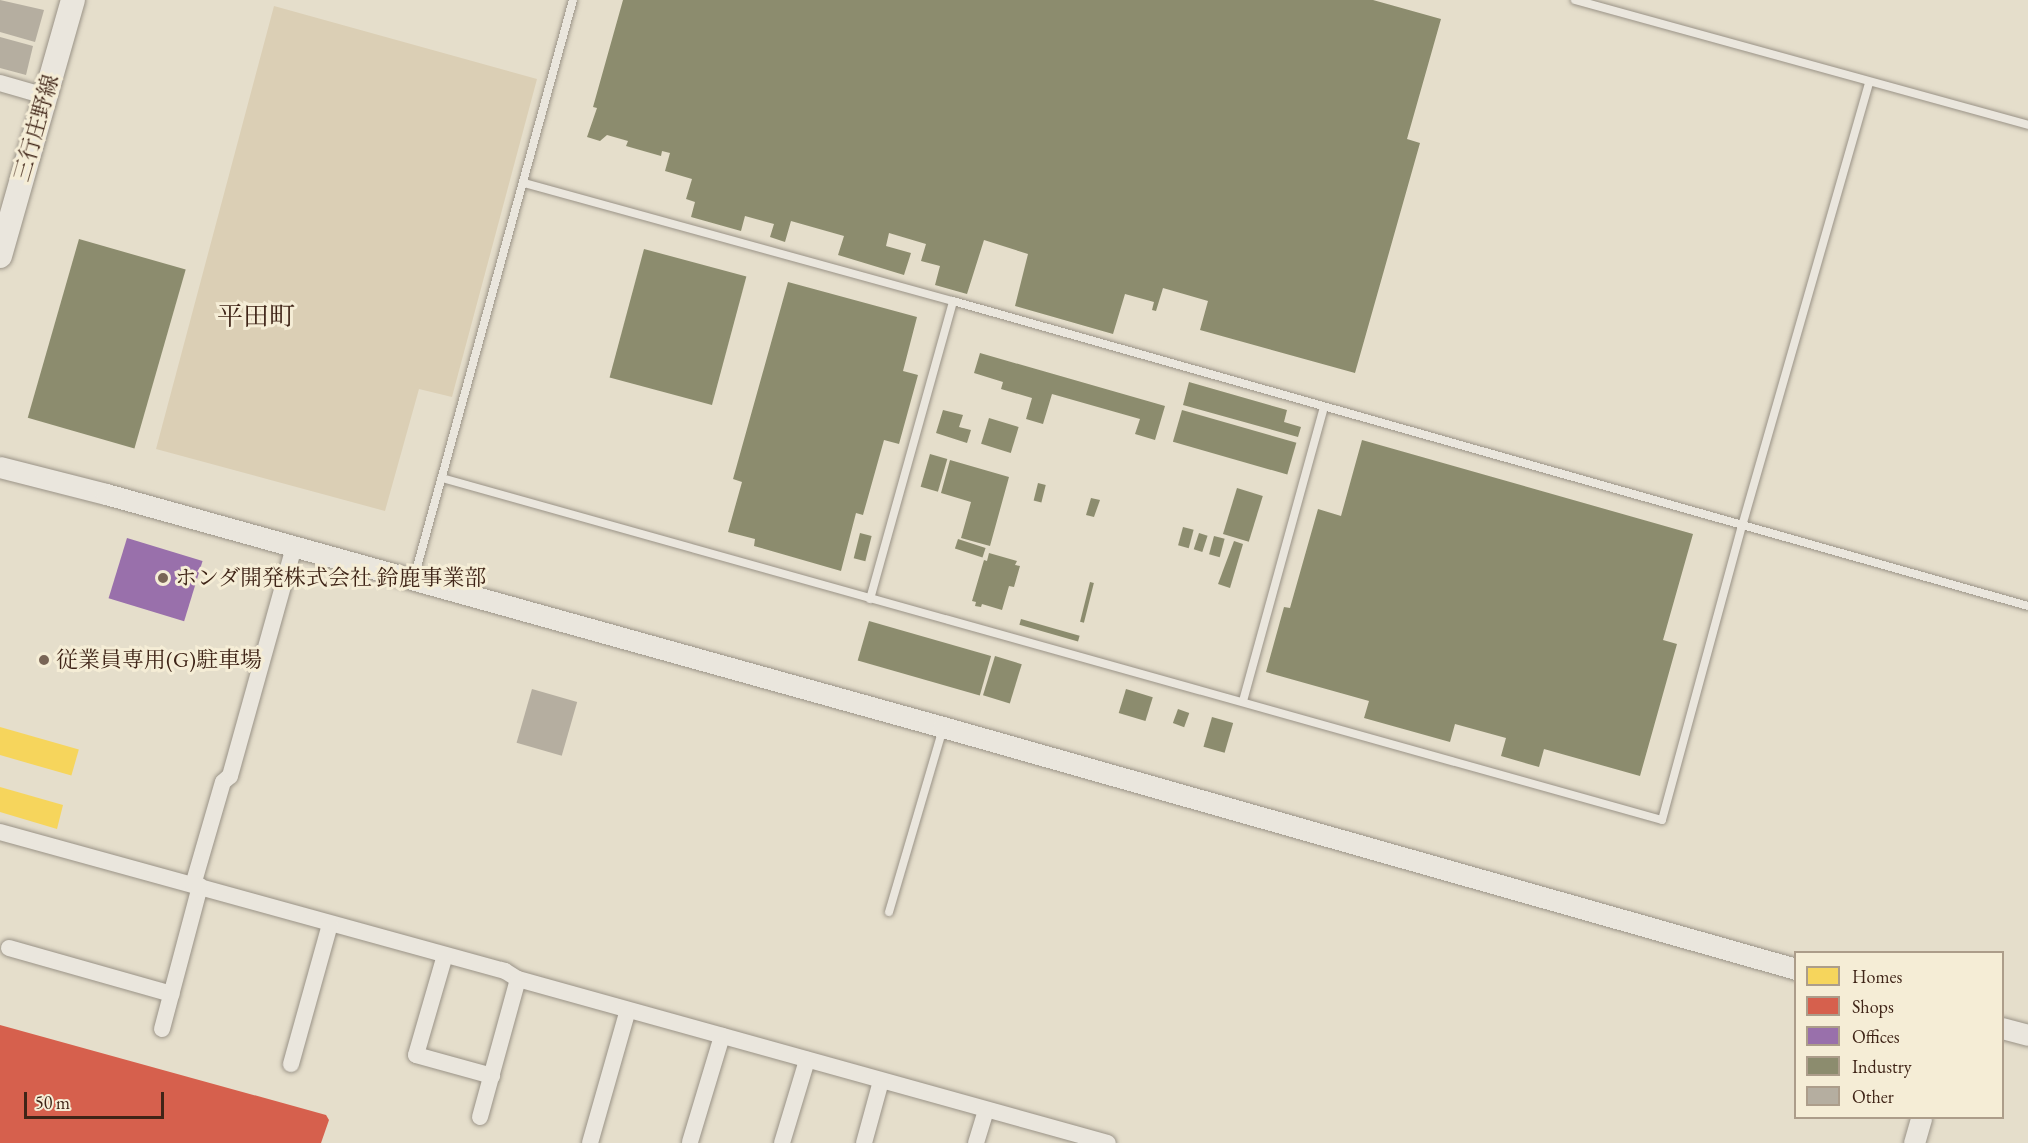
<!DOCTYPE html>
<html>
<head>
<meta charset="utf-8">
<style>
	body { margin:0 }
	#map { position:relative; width:2028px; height:1143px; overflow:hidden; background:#e5decb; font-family:"EB Garamond","Noto Serif JP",serif }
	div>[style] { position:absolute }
	.green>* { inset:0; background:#dbcfb5 }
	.homes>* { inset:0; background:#f6d55c; transform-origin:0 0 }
	.shops>* { inset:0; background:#d6604d }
	.offices>* { inset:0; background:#9970ab; transform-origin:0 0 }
	.industry>* { inset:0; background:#8c8c6e; transform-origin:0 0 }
	.building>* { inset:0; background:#b5aea0; transform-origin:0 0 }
	.roads { filter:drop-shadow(0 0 2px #9a9387) drop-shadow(0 0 2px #9a9387) }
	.service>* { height:8px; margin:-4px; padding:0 4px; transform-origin:4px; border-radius:4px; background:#eae6dd }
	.minor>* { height:16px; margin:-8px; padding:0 8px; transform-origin:8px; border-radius:8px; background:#eae6dd }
	.tertiary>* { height:21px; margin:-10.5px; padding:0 10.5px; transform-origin:10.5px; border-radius:10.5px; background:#eae6dd }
	.secondary>* { height:24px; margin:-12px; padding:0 12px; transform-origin:12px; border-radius:12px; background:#eae6dd }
	.dots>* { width:16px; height:16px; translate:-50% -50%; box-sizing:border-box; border:3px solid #f5edd6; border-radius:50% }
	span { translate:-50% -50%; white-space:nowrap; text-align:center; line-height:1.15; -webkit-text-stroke:6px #f5edd6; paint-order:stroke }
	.street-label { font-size:22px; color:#3f2417 }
	.poi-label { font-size:22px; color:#3f2417 }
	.left { translate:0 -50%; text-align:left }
	.quarter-label { font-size:26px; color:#3f2417 }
	.legend { position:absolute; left:1794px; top:951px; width:210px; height:168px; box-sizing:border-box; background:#f5edd6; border:2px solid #ac9d8a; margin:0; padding:8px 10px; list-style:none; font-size:18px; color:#3f2417 }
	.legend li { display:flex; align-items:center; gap:12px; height:30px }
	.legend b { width:30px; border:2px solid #ac9d8a }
	.scale { position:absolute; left:24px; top:1092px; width:140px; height:27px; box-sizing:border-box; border:3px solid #3f2417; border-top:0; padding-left:8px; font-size:18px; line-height:21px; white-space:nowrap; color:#3f2417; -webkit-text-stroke:4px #f5edd6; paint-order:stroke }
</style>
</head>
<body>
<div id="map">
	<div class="green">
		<div style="clip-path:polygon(274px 6px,537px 79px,452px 397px,419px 389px,385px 511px,156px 449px)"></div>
	</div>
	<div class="homes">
		<div style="left:0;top:727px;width:82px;height:27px;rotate:16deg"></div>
		<div style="clip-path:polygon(0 787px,63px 805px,57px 829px,0 812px)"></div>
	</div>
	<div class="shops">
		<div style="clip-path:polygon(0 1025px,326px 1115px,329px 1120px,321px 1143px,0 1143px)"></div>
	</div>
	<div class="offices">
		<div style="left:127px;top:538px;width:79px;height:63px;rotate:17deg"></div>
	</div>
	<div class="industry">
		<div style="clip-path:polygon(623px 0,1373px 0,1441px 19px,1407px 139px,1420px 143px,1355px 373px,1200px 330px,1208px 301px,1163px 288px,1156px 311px,1152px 310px,1154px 302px,1125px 294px,1113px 334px,1015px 306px,1028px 254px,984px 240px,967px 294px,935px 285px,940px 266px,921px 261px,926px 244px,889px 233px,886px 246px,911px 253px,904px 275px,838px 255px,844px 236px,791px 221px,785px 242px,770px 237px,774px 224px,745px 216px,741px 231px,691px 217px,695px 202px,686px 199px,692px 179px,665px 171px,670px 153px,662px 151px,661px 156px,626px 146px,628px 141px,607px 135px,600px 141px,587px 137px,597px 108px,593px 107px)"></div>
		<div style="left:79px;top:239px;width:111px;height:186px;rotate:16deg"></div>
		<div style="left:644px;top:249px;width:106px;height:133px;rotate:15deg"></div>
		<div style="clip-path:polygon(788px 282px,917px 317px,903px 371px,918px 375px,899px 444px,884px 440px,863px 515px,856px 513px,841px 571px,754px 546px,755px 539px,728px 532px,742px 482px,733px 479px)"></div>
		<div style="clip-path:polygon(980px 353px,1165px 406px,1155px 440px,1135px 434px,1140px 419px,1052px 394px,1043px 424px,1026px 419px,1032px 398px,1001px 389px,1003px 382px,974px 373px)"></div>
		<div style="clip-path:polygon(1189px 382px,1287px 410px,1284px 422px,1301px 427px,1298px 437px,1183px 405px)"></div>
		<div style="clip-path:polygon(943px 410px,963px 415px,959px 427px,971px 430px,967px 443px,936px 433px)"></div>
		<div style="left:1182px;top:410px;width:119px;height:33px;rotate:16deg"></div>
		<div style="left:989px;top:418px;width:31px;height:27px;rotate:17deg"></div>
		<div style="clip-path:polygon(1362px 440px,1693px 534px,1663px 640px,1677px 644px,1640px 776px,1544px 749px,1539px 767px,1501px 756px,1506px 738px,1455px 724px,1450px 742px,1364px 718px,1369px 701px,1266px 672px,1284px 607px,1290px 608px,1318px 509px,1341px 516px)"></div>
		<div style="left:930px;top:454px;width:18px;height:34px;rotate:16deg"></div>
		<div style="clip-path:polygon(950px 460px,1009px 477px,990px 546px,961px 538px,971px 502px,941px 493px)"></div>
		<div style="left:1038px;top:483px;width:8px;height:18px;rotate:14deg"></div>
		<div style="left:1237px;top:488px;width:27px;height:48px;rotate:17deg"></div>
		<div style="clip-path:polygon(1091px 498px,1100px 500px,1094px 517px,1086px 515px)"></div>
		<div style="left:1183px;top:527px;width:11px;height:19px;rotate:15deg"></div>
		<div style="left:860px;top:533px;width:12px;height:26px;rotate:14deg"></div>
		<div style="left:1199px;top:533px;width:9px;height:17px;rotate:18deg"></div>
		<div style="left:1214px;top:536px;width:11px;height:19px;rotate:15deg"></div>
		<div style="left:958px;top:539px;width:29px;height:10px;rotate:18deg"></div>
		<div style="clip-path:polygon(1234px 541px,1243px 544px,1230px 588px,1218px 584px)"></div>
		<div style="clip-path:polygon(989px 553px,1017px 561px,1015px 565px,1020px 566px,1014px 587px,1009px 586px,1002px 610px,982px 604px,981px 607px,975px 606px,976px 602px,972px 601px,984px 560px,987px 561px)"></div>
		<div style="left:1090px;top:582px;width:4px;height:41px;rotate:14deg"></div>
		<div style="left:1021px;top:619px;width:61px;height:6px;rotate:16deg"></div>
		<div style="left:869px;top:621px;width:127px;height:41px;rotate:16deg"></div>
		<div style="left:995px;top:656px;width:28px;height:41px;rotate:17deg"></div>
		<div style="left:1126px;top:689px;width:28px;height:25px;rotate:17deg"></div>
		<div style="left:1178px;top:709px;width:12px;height:15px;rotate:20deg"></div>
		<div style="left:1212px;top:717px;width:22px;height:31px;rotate:16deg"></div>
	</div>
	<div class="building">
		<div style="clip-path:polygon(0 0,44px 10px,35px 42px,0 32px)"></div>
		<div style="clip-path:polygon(0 37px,33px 46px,26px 75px,0 68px)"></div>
		<div style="left:532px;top:689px;width:47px;height:56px;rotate:16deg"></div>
	</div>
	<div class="roads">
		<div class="service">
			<div style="left:1575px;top:0;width:470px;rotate:15.4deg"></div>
			<div style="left:524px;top:183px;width:445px;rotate:15.4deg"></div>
			<div style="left:953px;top:301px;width:1117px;rotate:15.84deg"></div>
			<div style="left:442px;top:478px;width:1267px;rotate:15.66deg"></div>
			<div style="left:1662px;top:820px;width:305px;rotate:-74.8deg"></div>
			<div style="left:1742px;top:526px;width:462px;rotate:-74deg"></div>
			<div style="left:414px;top:578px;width:599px;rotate:-74.62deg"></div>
			<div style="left:870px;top:599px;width:309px;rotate:-74.4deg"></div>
			<div style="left:1243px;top:701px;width:305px;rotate:-74.6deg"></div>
			<div style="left:889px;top:912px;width:192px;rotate:-73.6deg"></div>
		</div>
		<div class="minor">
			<div style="left:0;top:83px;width:47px;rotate:16.1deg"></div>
			<div style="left:0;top:832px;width:524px;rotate:15.39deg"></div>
			<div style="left:505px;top:971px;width:15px;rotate:32deg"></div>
			<div style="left:518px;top:979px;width:612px;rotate:15.53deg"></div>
			<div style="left:193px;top:885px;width:107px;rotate:-73.8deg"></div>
			<div style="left:223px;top:782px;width:9px;rotate:-41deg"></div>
			<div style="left:230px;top:776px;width:238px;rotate:-74.4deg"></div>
			<div style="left:9px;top:948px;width:169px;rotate:15.8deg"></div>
			<div style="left:445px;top:955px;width:104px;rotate:106.2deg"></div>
			<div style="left:416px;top:1055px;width:79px;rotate:15.4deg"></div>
			<div style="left:162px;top:1029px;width:148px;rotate:-75.1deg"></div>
			<div style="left:291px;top:1064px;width:145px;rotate:-74.4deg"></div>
			<div style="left:480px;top:1117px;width:143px;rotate:-74.6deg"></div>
			<div style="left:690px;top:1142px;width:111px;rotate:-73.2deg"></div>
			<div style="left:590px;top:1143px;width:138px;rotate:-74.1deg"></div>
			<div style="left:782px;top:1143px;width:87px;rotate:-73.2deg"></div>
			<div style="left:864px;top:1143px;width:64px;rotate:-74.7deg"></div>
			<div style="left:976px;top:1143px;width:34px;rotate:-73deg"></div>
		</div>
		<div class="tertiary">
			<div style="left:0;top:467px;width:109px;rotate:14.3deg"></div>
			<div style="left:106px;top:494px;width:869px;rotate:15.56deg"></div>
			<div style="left:943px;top:727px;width:887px;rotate:15.84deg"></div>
			<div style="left:2002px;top:1028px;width:27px;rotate:15deg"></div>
			<div style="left:1914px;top:1143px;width:26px;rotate:-74deg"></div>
		</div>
		<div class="secondary">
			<div style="left:0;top:256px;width:266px;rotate:-74.1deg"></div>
		</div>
	</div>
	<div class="dots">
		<div style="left:163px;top:578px;background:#796556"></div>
		<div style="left:44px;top:660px;background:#796556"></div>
	</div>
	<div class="street-label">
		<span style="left:36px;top:128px;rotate:-74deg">三行庄野線</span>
	</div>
	<div class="poi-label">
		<span class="left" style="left:175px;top:578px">ホンダ開発株式会社 鈴鹿事業部</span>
		<span class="left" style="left:56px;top:660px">従業員専用(G)駐車場</span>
	</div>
	<div class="quarter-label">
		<span style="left:256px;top:317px">平田町</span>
	</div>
	<ul class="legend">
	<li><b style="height:16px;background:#f6d55c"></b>Homes</li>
	<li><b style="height:16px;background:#d6604d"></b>Shops</li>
	<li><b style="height:16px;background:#9970ab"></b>Offices</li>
	<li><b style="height:16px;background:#8c8c6e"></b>Industry</li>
	<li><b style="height:16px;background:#b5aea0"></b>Other</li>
	</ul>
	<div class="scale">50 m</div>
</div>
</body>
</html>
